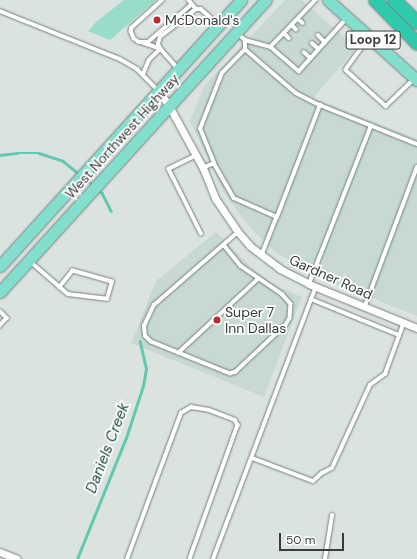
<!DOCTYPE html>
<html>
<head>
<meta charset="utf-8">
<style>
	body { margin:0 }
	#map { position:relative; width:417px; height:559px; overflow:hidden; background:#dbe3e0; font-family:"DM Sans",sans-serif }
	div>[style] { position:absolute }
	.built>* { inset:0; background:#c8d9d4 }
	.green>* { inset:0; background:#99dcc9 }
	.stream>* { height:2.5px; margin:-1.25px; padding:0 1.25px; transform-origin:1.25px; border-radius:1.25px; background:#60c9af }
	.roads { filter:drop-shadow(0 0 1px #79807e) drop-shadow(0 0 1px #79807e) }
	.service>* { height:3.5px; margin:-1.75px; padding:0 1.75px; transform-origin:1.75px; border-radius:1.75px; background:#fff }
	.minor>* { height:7px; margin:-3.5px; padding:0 3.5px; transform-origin:3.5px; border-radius:3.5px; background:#fff }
	.primary>* { height:11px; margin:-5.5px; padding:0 5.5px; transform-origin:5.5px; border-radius:5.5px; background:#82dfcd }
	.motorway>* { height:13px; margin:-6.5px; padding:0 6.5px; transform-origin:6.5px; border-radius:6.5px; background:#2ecaab }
	.dots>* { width:11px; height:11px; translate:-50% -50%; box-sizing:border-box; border:2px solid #fff; border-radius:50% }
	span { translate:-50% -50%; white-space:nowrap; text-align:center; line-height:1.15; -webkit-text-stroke:3.5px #fff; paint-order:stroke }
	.shield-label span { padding:1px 3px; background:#fff; border:1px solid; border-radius:3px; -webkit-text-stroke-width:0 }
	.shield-label { font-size:13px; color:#3a3c3c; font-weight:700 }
	.poi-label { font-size:14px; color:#3a3c3c }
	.left { translate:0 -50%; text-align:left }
	.street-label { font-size:14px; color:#3a3c3c }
	.water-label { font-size:15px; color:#1b493e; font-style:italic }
	.scale { position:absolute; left:279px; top:533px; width:65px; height:18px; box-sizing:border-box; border:2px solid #3a3c3c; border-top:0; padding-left:5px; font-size:12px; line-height:14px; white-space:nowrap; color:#3a3c3c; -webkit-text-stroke:3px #fff; paint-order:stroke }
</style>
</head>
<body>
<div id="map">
	<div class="built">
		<div style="clip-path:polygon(285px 0,302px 0,356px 48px,313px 98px,417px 139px,417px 316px,325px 279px,276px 253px,246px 223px,223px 191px,190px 121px,204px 86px)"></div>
		<div style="clip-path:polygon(216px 232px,250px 266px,273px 284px,302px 297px,264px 397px,131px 343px,156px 281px)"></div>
	</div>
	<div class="green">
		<div style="clip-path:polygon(124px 0,156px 0,110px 40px,88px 31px,96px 22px)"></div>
	</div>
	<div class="stream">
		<div style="left:0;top:155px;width:17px;rotate:-7deg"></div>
		<div style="left:17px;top:153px;width:22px"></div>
		<div style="left:39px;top:153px;width:25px;rotate:18deg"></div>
		<div style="left:63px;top:161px;width:21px;rotate:39deg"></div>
		<div style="left:83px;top:177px;width:13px;rotate:39deg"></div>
		<div style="left:97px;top:189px;width:6px;rotate:39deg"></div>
		<div style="left:102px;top:193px;width:20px;rotate:63deg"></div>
		<div style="left:77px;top:559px;width:131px;rotate:-68deg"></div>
		<div style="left:126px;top:438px;width:55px;rotate:-71.9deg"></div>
		<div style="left:143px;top:386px;width:17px;rotate:-80deg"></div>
		<div style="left:146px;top:369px;width:28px;rotate:-103deg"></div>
	</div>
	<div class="roads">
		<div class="service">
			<div style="left:163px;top:0;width:42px;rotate:137.9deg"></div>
			<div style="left:132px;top:28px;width:3px;rotate:108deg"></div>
			<div style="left:131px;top:31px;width:8px;rotate:67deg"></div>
			<div style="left:134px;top:38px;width:6px;rotate:39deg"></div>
			<div style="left:139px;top:42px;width:9px"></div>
			<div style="left:148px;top:42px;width:58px;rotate:-40.8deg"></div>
			<div style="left:189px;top:0;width:11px;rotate:52deg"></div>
			<div style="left:316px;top:0;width:65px;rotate:133.8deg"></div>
			<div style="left:271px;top:47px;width:37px;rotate:41deg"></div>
			<div style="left:299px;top:71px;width:72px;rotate:-47.8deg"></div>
			<div style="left:0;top:11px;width:129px;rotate:21.8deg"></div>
			<div style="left:120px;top:59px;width:20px;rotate:30deg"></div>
			<div style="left:137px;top:69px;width:30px;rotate:45deg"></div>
			<div style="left:298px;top:19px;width:6px;rotate:39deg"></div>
			<div style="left:292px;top:25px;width:6px;rotate:45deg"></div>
			<div style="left:238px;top:33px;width:10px;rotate:45deg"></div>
			<div style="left:245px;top:40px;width:27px;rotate:15deg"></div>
			<div style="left:284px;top:33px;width:7px;rotate:45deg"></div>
			<div style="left:318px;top:35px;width:10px;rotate:45deg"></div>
			<div style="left:369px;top:38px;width:39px;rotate:126deg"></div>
			<div style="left:346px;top:70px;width:54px;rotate:42deg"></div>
			<div style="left:386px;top:106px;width:39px;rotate:-44deg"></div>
			<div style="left:312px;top:43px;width:9px;rotate:41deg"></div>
			<div style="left:245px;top:49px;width:67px;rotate:40.8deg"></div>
			<div style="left:296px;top:93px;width:27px;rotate:27deg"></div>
			<div style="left:304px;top:52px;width:9px;rotate:41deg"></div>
			<div style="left:178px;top:69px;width:27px;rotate:-132deg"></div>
			<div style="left:160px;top:49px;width:5px;rotate:-112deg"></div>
			<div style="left:158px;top:44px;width:7px;rotate:-74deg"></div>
			<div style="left:160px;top:37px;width:46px;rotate:-37.9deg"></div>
			<div style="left:196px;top:9px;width:5px"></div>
			<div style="left:201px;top:9px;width:23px;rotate:41deg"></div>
			<div style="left:143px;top:74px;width:15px;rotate:-67deg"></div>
			<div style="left:149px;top:60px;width:16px;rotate:-45deg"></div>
			<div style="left:160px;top:49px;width:18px;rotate:-161deg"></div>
			<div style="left:196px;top:156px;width:30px;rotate:154deg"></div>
			<div style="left:169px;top:169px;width:72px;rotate:63.4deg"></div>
			<div style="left:214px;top:163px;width:40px;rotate:60.3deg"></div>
			<div style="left:234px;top:198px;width:47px;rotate:23.8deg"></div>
			<div style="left:277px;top:217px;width:41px;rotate:111.5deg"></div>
			<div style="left:203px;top:168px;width:12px;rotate:-24deg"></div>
			<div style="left:214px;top:163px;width:37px;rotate:-112deg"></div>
			<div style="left:200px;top:129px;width:60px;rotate:-68.6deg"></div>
			<div style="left:222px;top:73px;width:33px;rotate:-46deg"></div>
			<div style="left:245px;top:49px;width:9px;rotate:-90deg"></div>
			<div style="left:277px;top:217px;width:120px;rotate:-69deg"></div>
			<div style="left:320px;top:105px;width:105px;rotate:21.9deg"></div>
			<div style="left:224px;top:245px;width:27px;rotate:51deg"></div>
			<div style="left:241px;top:266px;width:50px;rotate:34.3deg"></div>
			<div style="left:282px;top:294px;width:13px;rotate:48deg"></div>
			<div style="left:291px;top:304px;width:14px;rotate:94deg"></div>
			<div style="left:290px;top:318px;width:8px;rotate:120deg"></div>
			<div style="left:286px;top:325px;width:69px;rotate:136.8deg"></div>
			<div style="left:236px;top:372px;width:6px;rotate:162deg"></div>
			<div style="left:230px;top:374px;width:85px;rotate:-157.9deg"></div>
			<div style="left:151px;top:342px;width:8px;rotate:-135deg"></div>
			<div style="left:145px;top:336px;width:10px;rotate:-96deg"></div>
			<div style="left:144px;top:326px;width:23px;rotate:-65deg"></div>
			<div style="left:154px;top:305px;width:111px;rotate:-41deg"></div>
			<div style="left:30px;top:261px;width:50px;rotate:41deg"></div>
			<div style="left:68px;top:294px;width:39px;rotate:7deg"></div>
			<div style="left:107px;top:299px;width:18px;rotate:-74deg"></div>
			<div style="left:112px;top:282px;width:41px;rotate:-164.2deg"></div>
			<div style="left:73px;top:271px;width:21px;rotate:129deg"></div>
			<div style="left:309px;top:284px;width:170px;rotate:-68.6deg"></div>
			<div style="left:311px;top:299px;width:95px;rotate:22.2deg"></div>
			<div style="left:365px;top:306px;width:148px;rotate:-69.5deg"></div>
			<div style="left:0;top:311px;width:10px;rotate:45deg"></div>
			<div style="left:7px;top:318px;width:11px;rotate:131deg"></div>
			<div style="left:178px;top:353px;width:110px;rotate:-42.8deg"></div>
			<div style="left:252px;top:458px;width:65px;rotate:20.7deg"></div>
			<div style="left:313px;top:481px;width:12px;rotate:-42deg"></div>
			<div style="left:322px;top:473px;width:11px;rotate:-27deg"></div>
			<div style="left:332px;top:468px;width:91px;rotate:-65.4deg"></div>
			<div style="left:370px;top:385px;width:19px;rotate:-36deg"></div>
			<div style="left:385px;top:374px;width:55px;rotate:-69.9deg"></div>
			<div style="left:127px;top:559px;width:156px;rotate:-69.7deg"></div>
			<div style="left:181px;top:413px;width:12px;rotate:-31deg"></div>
			<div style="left:191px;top:407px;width:18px;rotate:9deg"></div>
			<div style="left:209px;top:410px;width:28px;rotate:21deg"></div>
			<div style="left:235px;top:420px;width:6px;rotate:59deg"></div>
			<div style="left:238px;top:425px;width:142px;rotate:109.7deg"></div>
			<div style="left:213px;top:559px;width:291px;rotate:-69.3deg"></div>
			<div style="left:325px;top:559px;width:44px;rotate:-80.8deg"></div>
		</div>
		<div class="minor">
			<div style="left:159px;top:91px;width:18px;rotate:56deg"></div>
			<div style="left:169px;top:106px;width:71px;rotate:61.3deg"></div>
			<div style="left:203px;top:168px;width:32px;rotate:68deg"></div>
			<div style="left:215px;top:198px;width:41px;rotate:55.9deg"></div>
			<div style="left:238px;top:232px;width:18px;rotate:49deg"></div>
			<div style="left:250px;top:246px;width:38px;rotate:37deg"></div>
			<div style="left:280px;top:269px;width:33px;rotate:27deg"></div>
			<div style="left:309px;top:284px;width:117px;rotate:22.2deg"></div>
			<div style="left:0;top:552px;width:18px;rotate:22deg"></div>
		</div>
		<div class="primary">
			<div style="left:328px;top:0;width:120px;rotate:42deg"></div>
			<div style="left:0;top:266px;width:359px;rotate:-47.8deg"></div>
			<div style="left:0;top:292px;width:395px;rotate:-47.7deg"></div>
		</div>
		<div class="motorway">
			<div style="left:375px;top:0;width:60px;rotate:45.7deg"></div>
			<div style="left:394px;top:0;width:32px;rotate:44deg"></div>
		</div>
	</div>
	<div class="dots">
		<div style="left:157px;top:20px;background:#ba2b2e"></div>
		<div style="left:217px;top:320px;background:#ba2b2e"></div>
	</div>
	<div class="shield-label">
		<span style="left:373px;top:40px">Loop 12</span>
	</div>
	<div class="poi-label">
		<span class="left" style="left:165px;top:20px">McDonald's</span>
		<span class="left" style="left:225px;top:320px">Super 7<br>Inn Dallas</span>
	</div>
	<div class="street-label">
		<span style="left:122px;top:136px;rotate:-48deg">West Northwest Highway</span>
		<span style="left:331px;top:277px;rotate:24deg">Gardner Road</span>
	</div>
	<div class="water-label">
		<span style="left:108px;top:448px;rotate:-69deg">Daniels Creek</span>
	</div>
	<div class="scale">50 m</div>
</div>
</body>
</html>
